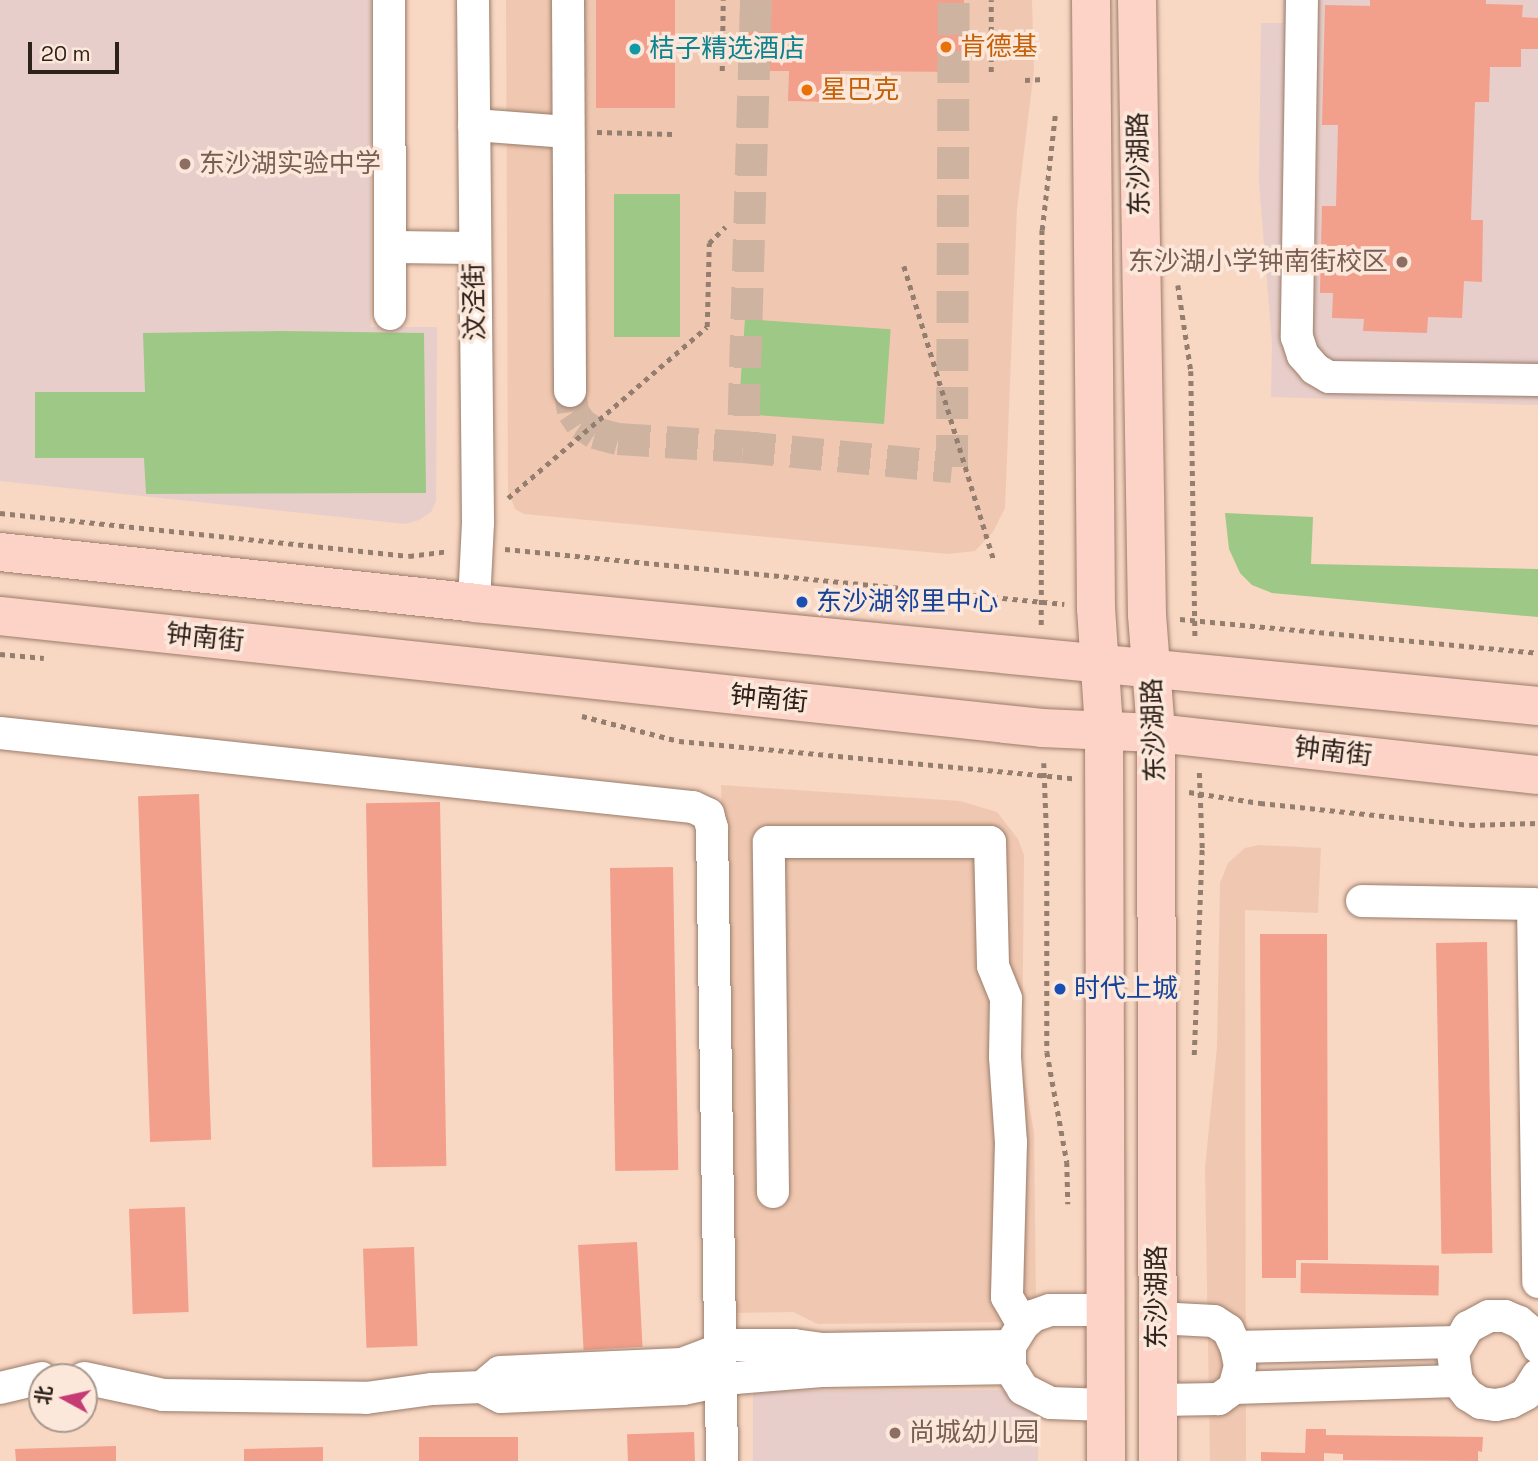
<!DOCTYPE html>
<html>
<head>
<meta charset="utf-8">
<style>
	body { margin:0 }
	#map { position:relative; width:1538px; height:1461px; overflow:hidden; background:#f8d7c3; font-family:"Space Grotesk","Noto Sans SC",sans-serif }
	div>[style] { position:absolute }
	.built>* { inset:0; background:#f0c8b1 }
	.education>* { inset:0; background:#e8ceca }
	.green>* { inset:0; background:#9dc885; transform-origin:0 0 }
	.building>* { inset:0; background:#f29f8c; transform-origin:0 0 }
	.minor-tunnel>* { height:32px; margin-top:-16px; transform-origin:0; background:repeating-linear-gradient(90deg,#cfb3a1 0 32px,transparent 0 48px) }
	.path>* { height:4.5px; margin-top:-2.25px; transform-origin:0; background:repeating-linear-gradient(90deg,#947e6f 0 5px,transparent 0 10px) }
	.roads { filter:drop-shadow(0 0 2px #9a7c6a) drop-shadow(0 0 2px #9a7c6a) }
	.minor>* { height:32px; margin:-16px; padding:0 16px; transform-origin:16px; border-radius:16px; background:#fff }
	.major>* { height:38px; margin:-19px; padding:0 19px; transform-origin:19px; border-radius:19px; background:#fdd3c7 }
	.dots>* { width:19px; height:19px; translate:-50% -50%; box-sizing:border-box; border:4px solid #fce7db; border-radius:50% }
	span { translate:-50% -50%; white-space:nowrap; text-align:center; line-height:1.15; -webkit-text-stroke:7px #fce7db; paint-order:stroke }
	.food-label { font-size:26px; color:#c56008 }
	.left { translate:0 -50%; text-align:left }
	.culture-label { font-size:26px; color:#0d838f }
	.education-label { font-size:26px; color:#785e54 }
	.right { translate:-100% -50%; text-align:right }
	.street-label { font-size:26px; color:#2d2119 }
	.transit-label { font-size:26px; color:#164399 }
	.north { position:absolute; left:28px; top:1363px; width:70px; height:70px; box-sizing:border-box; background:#fce7db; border:2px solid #a9988d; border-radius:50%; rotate:278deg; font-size:19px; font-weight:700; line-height:28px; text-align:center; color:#2d2119 }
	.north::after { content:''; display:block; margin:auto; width:24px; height:32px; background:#c53b74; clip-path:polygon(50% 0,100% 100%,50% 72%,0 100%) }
	.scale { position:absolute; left:28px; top:42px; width:91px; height:32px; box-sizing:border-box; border:4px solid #2d2119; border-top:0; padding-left:9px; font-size:21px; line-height:24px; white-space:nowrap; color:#2d2119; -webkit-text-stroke:5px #fce7db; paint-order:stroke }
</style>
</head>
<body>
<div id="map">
	<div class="built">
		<div style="clip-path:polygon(506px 0,1032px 0,1034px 70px,1017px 209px,1005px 508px,993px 532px,975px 551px,948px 554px,524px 514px,515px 509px,508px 491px)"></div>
		<div style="clip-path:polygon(721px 785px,960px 801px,997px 812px,1018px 839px,1024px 855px,1022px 1066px,1034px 1132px,1036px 1303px,1012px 1322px,818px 1324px,793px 1312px,732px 1313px)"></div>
		<div style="clip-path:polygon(1259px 845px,1321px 848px,1318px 913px,1245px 910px,1246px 1461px,1210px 1461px,1205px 1168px,1217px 1047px,1220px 883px,1228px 863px,1245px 848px)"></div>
	</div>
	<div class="education">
		<div style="clip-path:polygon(0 0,371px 0,371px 327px,437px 327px,436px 501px,431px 512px,419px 520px,406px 524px,0 481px)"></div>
		<div style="clip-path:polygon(1283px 0,1538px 0,1538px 405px,1271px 397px,1272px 343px,1259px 182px,1261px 23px,1283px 23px)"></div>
		<div style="clip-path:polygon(1012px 1390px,1038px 1406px,1038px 1461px,753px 1461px,753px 1391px)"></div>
	</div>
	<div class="green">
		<div style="left:614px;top:194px;width:66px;height:143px"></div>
		<div style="left:745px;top:319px;width:146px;height:95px;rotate:4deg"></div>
		<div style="clip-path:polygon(281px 331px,424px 333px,426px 493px,146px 494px,144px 458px,35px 458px,35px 392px,145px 392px,143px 333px)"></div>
		<div style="clip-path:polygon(1225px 513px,1313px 517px,1311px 564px,1538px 569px,1538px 617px,1272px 593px,1252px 585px,1240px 573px,1229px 549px)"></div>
	</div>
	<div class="building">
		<div style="left:596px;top:0;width:79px;height:108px"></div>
		<div style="clip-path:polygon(746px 0,964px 0,963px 72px,840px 71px,840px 102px,788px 101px,789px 71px,745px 71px)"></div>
		<div style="clip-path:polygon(1370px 0,1486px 0,1486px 4px,1523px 5px,1522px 17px,1538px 18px,1538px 49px,1521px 49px,1521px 67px,1490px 67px,1489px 102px,1475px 102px,1471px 220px,1483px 220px,1482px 282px,1464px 281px,1462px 318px,1428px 317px,1427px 333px,1363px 331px,1364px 319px,1332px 318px,1333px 293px,1320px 293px,1322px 206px,1336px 206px,1338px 125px,1322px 125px,1325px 5px,1370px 6px)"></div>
		<div style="left:199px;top:794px;width:346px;height:61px;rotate:88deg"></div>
		<div style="left:440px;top:802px;width:364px;height:74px;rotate:89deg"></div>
		<div style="left:673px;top:867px;width:303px;height:63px;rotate:89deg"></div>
		<div style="clip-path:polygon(1260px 934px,1327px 934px,1328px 1260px,1296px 1260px,1296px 1278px,1262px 1278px)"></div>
		<div style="left:1487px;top:942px;width:311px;height:51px;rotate:89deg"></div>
		<div style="left:185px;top:1207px;width:105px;height:56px;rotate:88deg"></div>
		<div style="left:637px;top:1242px;width:105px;height:59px;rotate:87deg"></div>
		<div style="left:414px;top:1247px;width:99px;height:51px;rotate:88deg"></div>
		<div style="left:1301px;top:1263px;width:138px;height:30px;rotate:1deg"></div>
		<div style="clip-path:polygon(1306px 1429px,1326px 1429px,1326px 1435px,1483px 1437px,1482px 1452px,1478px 1451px,1478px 1461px,1343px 1460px,1343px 1454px,1324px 1453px,1324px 1461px,1261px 1461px,1261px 1452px,1305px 1453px)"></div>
		<div style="left:694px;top:1432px;width:29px;height:67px;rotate:88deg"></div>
		<div style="left:518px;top:1437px;width:24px;height:99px;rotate:90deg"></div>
		<div style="clip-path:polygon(116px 1446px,116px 1461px,16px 1461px,15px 1449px)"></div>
		<div style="clip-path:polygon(323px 1447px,323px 1461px,244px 1461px,244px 1449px)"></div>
	</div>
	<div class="minor-tunnel">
		<div style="left:756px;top:0;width:447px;rotate:91.7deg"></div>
		<div style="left:743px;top:447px;width:210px;rotate:5.5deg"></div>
		<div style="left:952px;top:467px;width:467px;rotate:-89.8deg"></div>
		<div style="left:570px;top:391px;width:21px;rotate:82deg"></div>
		<div style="left:573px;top:412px;width:14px;rotate:56deg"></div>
		<div style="left:581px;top:424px;width:17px;rotate:33deg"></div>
		<div style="left:595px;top:433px;width:24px;rotate:15deg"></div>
		<div style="left:618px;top:439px;width:125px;rotate:3.7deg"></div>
	</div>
	<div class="path">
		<div style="left:722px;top:71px;width:71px;rotate:-89.2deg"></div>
		<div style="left:991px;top:72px;width:72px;rotate:-90deg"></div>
		<div style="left:1025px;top:80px;width:19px;rotate:-3deg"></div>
		<div style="left:597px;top:132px;width:76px;rotate:1.5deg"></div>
		<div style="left:904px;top:266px;width:307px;rotate:73deg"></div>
		<div style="left:1178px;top:285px;width:87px;rotate:81.4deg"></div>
		<div style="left:1191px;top:371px;width:268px;rotate:89.1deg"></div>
		<div style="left:508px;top:498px;width:262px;rotate:-40.7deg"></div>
		<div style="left:707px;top:327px;width:84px;rotate:-88.6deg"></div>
		<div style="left:709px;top:243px;width:23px;rotate:-45deg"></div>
		<div style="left:0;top:513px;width:411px;rotate:6deg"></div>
		<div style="left:409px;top:556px;width:38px;rotate:-7deg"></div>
		<div style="left:505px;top:549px;width:562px;rotate:5.62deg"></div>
		<div style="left:1180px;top:619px;width:360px;rotate:5.4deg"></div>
		<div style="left:1041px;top:625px;width:395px;rotate:-89.9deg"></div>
		<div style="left:1042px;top:230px;width:115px;rotate:-83.5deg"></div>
		<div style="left:0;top:654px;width:44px;rotate:5.2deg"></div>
		<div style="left:582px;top:716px;width:100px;rotate:14.5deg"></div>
		<div style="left:679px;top:741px;width:395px;rotate:5.4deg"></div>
		<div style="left:1044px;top:763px;width:78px;rotate:87.8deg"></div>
		<div style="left:1047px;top:841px;width:211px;rotate:90deg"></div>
		<div style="left:1047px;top:1052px;width:112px;rotate:79.7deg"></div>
		<div style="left:1067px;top:1162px;width:42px;rotate:88.6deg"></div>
		<div style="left:1189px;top:792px;width:72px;rotate:8.8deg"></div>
		<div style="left:1260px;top:803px;width:211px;rotate:6deg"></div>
		<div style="left:1470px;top:825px;width:68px;rotate:-1.7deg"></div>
		<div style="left:1194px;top:1055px;width:207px;rotate:-87.8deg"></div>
		<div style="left:1202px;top:848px;width:78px;rotate:-92.2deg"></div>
	</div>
	<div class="roads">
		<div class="minor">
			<div style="left:389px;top:0;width:314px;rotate:89.8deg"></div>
			<div style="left:473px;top:0;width:523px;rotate:89.45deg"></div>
			<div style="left:478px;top:523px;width:80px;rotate:92.9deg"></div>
			<div style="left:568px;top:0;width:391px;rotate:89.7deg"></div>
			<div style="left:1302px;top:0;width:337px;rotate:90.9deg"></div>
			<div style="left:1297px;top:337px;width:19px;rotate:72deg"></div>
			<div style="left:1303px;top:355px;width:18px;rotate:49deg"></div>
			<div style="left:1315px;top:369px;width:16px;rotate:30deg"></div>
			<div style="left:1329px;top:377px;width:209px;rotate:0.8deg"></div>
			<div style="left:474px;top:125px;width:94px;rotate:4.3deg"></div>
			<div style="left:391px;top:247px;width:84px;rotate:0.7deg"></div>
			<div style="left:0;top:733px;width:697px;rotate:6.1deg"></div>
			<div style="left:693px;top:807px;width:17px;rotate:25deg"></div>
			<div style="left:708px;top:814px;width:15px;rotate:74deg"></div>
			<div style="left:712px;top:828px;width:633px;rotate:89.09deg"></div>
			<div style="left:1362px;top:901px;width:171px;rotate:1deg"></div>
			<div style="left:1533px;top:904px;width:378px;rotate:89.2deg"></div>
			<div style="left:773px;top:1192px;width:350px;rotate:-90.7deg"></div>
			<div style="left:769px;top:842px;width:221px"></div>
			<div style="left:990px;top:842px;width:124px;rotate:88.6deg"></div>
			<div style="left:993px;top:966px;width:35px;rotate:68deg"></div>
			<div style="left:1006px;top:999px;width:58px;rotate:91deg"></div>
			<div style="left:1005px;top:1057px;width:85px;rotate:86deg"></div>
			<div style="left:1011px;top:1142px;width:155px;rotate:91.5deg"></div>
			<div style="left:1007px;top:1297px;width:32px;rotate:60deg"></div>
			<div style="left:1103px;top:1310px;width:53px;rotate:180deg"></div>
			<div style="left:1050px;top:1310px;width:18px;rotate:161deg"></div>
			<div style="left:1033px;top:1316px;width:13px;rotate:138deg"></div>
			<div style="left:1023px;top:1325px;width:25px;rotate:122deg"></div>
			<div style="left:1010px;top:1346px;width:22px;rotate:90deg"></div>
			<div style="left:1010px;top:1368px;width:25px;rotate:58deg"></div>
			<div style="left:1023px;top:1389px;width:31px;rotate:27deg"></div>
			<div style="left:1051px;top:1403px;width:54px;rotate:2.1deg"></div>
			<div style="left:1157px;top:1318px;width:57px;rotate:3deg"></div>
			<div style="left:1214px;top:1321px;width:17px;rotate:33deg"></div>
			<div style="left:1228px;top:1330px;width:19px;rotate:65deg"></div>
			<div style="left:1236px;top:1347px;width:19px;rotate:78deg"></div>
			<div style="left:1240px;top:1366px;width:23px;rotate:105deg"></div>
			<div style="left:1234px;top:1388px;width:19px;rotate:144deg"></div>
			<div style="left:1219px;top:1399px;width:61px;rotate:179.1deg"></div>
			<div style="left:1236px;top:1347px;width:221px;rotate:-1.3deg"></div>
			<div style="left:1538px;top:1347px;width:17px;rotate:-115deg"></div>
			<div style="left:1531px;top:1332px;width:16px;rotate:-140deg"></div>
			<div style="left:1519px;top:1322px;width:15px;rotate:-157deg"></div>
			<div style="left:1505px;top:1316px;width:16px;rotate:180deg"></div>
			<div style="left:1489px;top:1316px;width:24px;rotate:152deg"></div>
			<div style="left:1468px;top:1327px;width:30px;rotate:120deg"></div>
			<div style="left:1453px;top:1353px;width:28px;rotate:82deg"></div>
			<div style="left:1457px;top:1381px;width:18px;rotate:52deg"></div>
			<div style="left:1468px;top:1395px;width:15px;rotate:32deg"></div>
			<div style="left:1481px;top:1403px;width:15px;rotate:8deg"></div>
			<div style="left:1496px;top:1405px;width:15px;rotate:-11deg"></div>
			<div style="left:1511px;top:1402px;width:17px;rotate:-28deg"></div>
			<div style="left:1526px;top:1394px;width:22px;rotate:-58deg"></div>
			<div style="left:84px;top:1378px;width:81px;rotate:12.1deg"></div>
			<div style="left:163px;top:1395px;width:203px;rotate:0.8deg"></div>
			<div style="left:366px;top:1398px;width:67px;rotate:-7.8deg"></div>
			<div style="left:432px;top:1389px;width:50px;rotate:-2.3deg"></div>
			<div style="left:482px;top:1387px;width:21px;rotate:28deg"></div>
			<div style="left:501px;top:1397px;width:182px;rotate:-2.5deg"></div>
			<div style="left:683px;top:1389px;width:53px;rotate:-11.9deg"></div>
			<div style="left:735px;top:1378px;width:87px;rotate:-4.6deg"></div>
			<div style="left:822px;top:1371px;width:188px;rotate:-0.9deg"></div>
			<div style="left:482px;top:1387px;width:23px;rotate:-40deg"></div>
			<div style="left:500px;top:1372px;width:182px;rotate:-2.5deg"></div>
			<div style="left:682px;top:1364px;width:53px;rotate:-20.8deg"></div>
			<div style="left:732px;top:1345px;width:62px"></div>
			<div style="left:794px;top:1345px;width:29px;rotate:8deg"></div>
			<div style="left:823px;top:1349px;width:187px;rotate:-0.9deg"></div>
			<div style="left:0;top:1388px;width:43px;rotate:-13.4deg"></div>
			<div style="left:1234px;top:1388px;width:223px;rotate:-1.8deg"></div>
		</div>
		<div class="major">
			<div style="left:1091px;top:0;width:608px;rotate:89.53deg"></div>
			<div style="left:1096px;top:608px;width:121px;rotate:86.2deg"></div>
			<div style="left:1104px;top:729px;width:732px;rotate:89.84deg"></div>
			<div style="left:1137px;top:0;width:615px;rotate:89.07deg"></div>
			<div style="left:1147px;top:615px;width:118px;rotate:85.6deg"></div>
			<div style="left:1156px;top:733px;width:728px;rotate:89.84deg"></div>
			<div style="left:0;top:552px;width:477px;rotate:6.1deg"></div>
			<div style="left:474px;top:603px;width:1069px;rotate:5.53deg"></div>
			<div style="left:0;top:616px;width:1048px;rotate:6.13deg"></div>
			<div style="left:1042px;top:728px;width:114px;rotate:2.5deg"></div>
			<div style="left:1156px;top:733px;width:384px;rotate:6.3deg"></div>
		</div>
	</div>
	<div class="dots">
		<div style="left:946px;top:47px;background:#e8710a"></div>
		<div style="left:635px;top:49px;background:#0f9aa8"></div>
		<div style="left:807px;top:90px;background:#e8710a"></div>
		<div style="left:185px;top:164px;background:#8d6e63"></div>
		<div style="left:1402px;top:262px;background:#8d6e63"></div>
		<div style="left:802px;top:602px;background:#1a4fb4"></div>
		<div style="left:1060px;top:989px;background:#1a4fb4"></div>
		<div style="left:895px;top:1433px;background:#8d6e63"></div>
	</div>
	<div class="food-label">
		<span class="left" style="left:960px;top:47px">肯德基</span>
		<span class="left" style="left:821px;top:90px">星巴克</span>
	</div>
	<div class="culture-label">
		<span class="left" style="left:649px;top:49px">桔子精选酒店</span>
	</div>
	<div class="education-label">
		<span class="left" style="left:199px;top:164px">东沙湖实验中学</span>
		<span class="right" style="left:1388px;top:262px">东沙湖小学钟南街校区</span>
		<span class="left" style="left:909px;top:1433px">尚城幼儿园</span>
	</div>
	<div class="street-label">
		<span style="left:1139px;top:164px;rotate:-91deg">东沙湖路</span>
		<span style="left:475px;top:302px;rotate:-91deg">汶泾街</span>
		<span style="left:205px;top:638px;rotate:6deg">钟南街</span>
		<span style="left:769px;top:699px;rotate:6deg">钟南街</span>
		<span style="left:1154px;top:730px;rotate:-92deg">东沙湖路</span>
		<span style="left:1333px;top:752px;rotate:7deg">钟南街</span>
		<span style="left:1157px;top:1297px;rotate:-90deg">东沙湖路</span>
	</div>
	<div class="transit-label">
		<span class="left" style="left:816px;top:602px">东沙湖邻里中心</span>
		<span class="left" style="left:1074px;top:989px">时代上城</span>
	</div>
	<div class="north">北</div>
	<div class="scale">20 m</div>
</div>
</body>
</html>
